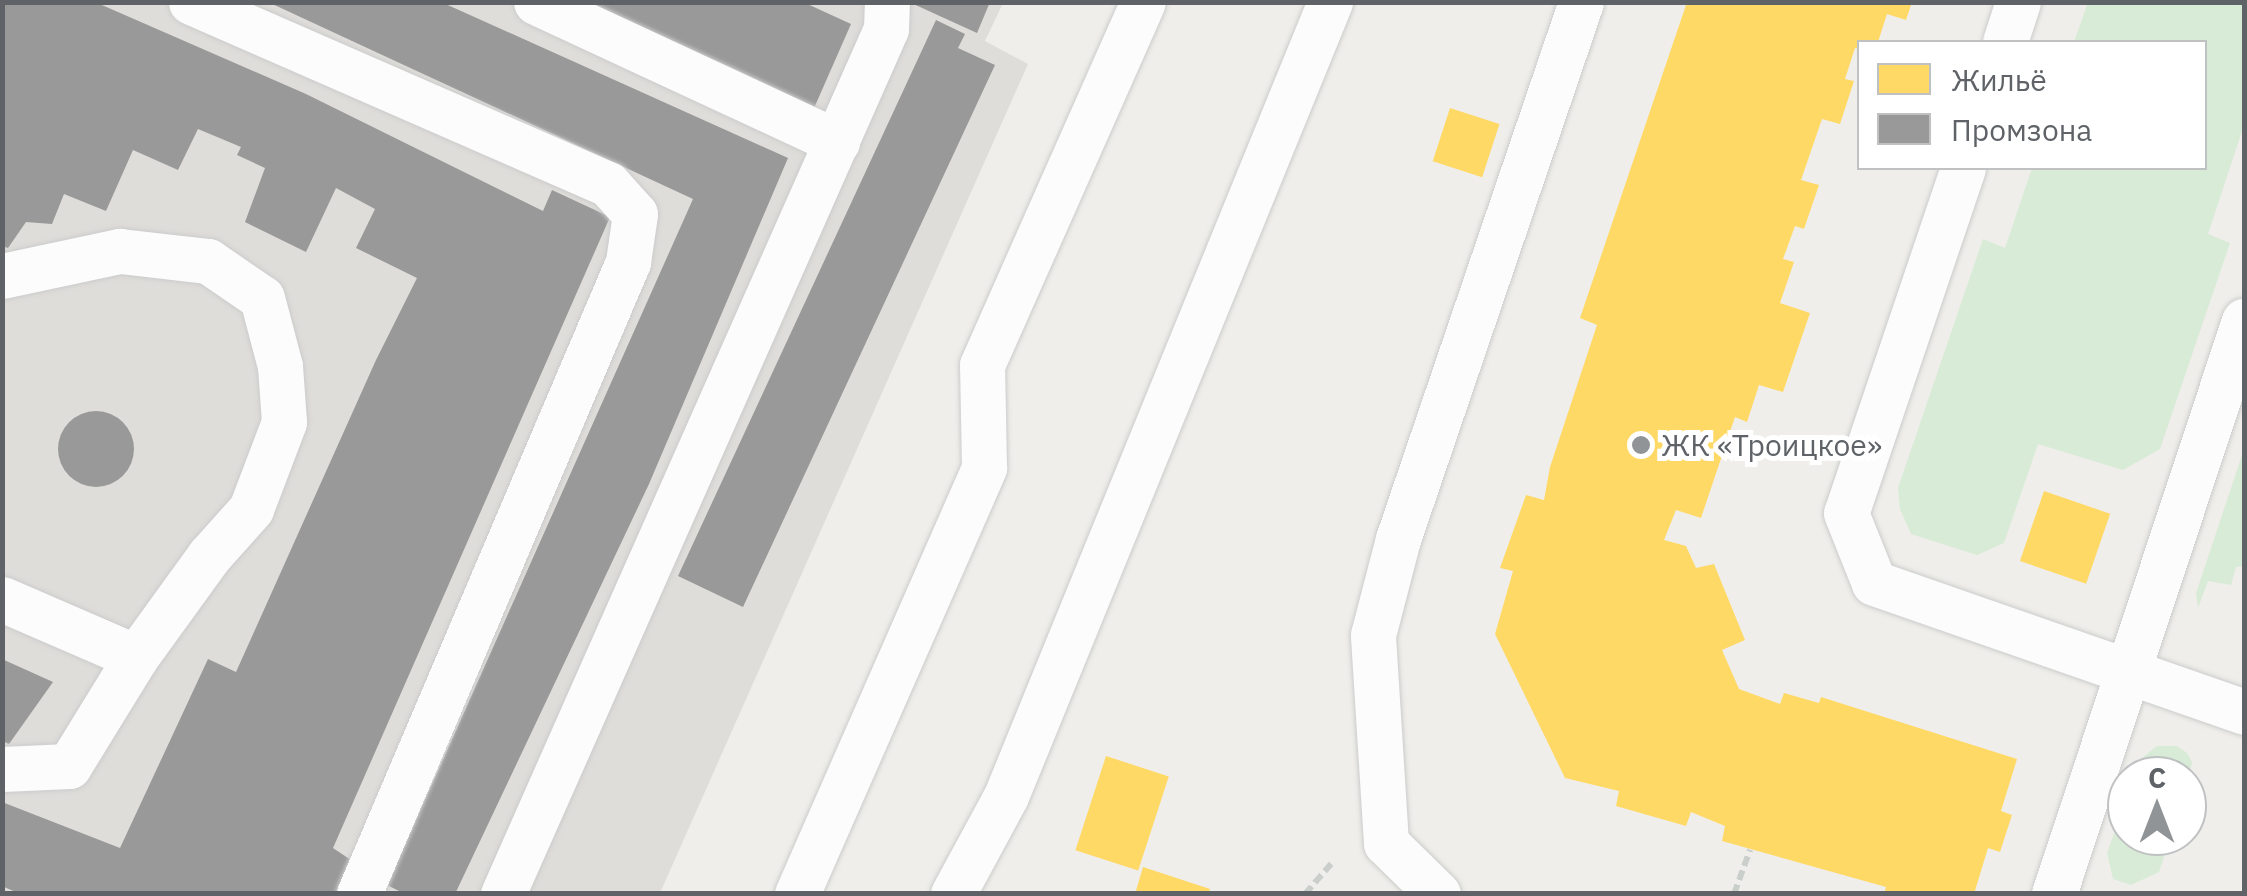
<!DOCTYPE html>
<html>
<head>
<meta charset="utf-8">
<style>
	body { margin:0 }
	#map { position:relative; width:2247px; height:896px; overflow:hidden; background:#efeeea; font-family:"IBM Plex Sans",sans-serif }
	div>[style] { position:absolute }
	.industrial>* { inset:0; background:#dfddda }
	.green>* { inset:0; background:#d8ebd6 }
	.homes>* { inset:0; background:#ffd966; transform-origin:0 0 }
	.industry>* { inset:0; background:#999 }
	.round { border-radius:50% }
	.path>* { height:6px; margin-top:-3px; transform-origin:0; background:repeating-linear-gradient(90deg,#cacfcc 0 10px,transparent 0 15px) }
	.roads { filter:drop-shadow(0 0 2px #cbcccc) drop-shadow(0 0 2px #cbcccc) }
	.lane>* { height:45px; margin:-22.5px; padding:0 22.5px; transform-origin:22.5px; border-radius:22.5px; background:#fdfcfc }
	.dots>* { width:28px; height:28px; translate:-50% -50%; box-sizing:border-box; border:5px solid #fff; border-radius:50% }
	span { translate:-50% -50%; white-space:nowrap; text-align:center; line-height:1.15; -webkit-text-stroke:10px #fff; paint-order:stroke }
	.poi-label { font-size:30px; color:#5f6368 }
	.left { translate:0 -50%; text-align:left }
	.frame { position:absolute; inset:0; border:5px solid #5f6368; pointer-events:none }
	.legend { position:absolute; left:1857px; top:40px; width:350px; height:130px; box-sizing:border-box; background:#fff; border:2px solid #bfc1c3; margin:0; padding:12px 18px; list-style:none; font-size:30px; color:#5f6368 }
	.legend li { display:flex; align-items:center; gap:20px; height:50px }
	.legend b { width:50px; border:2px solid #bfc1c3 }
	.north { position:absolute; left:2107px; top:756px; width:100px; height:100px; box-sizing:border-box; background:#fff; border:2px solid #bfc1c3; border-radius:50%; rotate:0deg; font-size:28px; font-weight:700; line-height:40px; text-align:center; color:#5f6368 }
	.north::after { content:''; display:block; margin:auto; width:35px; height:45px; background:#919496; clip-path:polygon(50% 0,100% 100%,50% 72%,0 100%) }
</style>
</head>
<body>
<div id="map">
	<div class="industrial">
		<div style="clip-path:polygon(2px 3px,1003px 3px,985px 41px,1028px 64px,660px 893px,3px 893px)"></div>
	</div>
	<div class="green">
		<div style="clip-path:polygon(2088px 2px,2244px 3px,2244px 125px,2208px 234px,2230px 243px,2160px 449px,2123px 470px,2038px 444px,2004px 543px,1977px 555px,1911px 534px,1900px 509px,1898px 488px,1983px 239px,2005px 248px,2032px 168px,2204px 168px,2204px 42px,2074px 42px)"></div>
		<div style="clip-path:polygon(2244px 449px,2244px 566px,2236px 567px,2231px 585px,2208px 581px,2198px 608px,2196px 593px)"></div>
		<div style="clip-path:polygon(2157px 746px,2177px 746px,2187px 753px,2192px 762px,2187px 787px,2187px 776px,2135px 776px,2142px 758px)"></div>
		<div style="clip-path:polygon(2127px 798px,2127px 836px,2171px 836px,2159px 872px,2131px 885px,2113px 879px,2107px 853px)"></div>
	</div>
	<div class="homes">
		<div style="clip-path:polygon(1687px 2px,1912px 2px,1906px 20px,1887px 14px,1878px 42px,1860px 42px,1860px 49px,1855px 48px,1845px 79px,1854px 81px,1840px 124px,1822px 119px,1801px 180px,1819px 185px,1804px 229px,1795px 226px,1783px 259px,1794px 262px,1780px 303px,1810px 313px,1783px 392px,1759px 385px,1747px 422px,1735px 417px,1701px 518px,1676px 510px,1664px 540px,1686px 546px,1696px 568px,1714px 564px,1745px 640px,1722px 650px,1739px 689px,1780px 704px,1784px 693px,1819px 703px,1821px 697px,2017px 759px,2001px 811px,2012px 815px,2000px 852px,1988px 848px,1974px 894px,1884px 894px,1886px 887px,1722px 841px,1725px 826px,1691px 812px,1686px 826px,1616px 806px,1619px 791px,1565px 778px,1495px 634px,1513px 571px,1500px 568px,1526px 495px,1544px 500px,1550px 467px,1597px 325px,1580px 318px)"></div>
		<div style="left:1450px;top:108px;width:52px;height:56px;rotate:18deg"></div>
		<div style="left:2044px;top:491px;width:70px;height:74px;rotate:19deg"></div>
		<div style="left:1106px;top:756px;width:66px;height:99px;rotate:18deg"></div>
		<div style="clip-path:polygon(1143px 867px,1210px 889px,1208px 894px,1135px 894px)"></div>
	</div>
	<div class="industry">
		<div style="clip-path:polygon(2px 2px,95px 2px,306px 94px,543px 211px,552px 190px,610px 217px,333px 848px,351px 860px,337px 894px,20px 894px,2px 886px,2px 802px,120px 848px,208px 659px,236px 672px,376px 360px,417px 278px,356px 248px,375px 209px,336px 188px,306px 252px,245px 222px,265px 168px,237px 155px,241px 147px,198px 129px,178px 170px,133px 150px,106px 211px,64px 194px,52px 224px,26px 222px,8px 248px,2px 246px)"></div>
		<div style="clip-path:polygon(268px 2px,441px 2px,788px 158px,649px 484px,455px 894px,405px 894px,387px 885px,693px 199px)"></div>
		<div style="clip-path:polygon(574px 2px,803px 2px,851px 24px,811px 115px)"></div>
		<div style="clip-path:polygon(909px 2px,990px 2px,977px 33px)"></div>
		<div style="clip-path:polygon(936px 20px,965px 34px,958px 48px,995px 65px,743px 607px,678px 576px)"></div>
		<div class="round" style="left:58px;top:411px;width:76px;height:76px"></div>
		<div style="clip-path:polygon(2px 659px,53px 682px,9px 744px,2px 741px)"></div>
	</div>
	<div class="path">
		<div style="left:1305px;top:894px;width:40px;rotate:-49deg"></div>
		<div style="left:1734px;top:894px;width:47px;rotate:-70deg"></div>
	</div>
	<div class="roads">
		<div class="lane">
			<div style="left:191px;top:2px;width:455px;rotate:23.6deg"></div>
			<div style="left:608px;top:184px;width:40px;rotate:48deg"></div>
			<div style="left:635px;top:214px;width:49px;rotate:98.3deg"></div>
			<div style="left:628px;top:262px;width:687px;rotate:113.06deg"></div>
			<div style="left:536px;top:2px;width:332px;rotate:24.9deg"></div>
			<div style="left:2005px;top:42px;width:42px;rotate:-72deg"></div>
			<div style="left:1963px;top:168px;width:364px;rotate:108.7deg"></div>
			<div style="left:1846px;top:513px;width:75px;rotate:68.2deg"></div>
			<div style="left:1874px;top:583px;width:392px;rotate:19.2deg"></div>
			<div style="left:2px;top:276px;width:121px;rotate:-12deg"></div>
			<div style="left:120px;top:251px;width:89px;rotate:6.5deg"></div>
			<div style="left:208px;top:261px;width:65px;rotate:34.4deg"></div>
			<div style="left:262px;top:298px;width:70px;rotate:75.2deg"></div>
			<div style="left:280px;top:366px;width:56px;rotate:85.9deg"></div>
			<div style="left:284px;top:422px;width:93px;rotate:110.8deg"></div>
			<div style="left:251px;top:509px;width:63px;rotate:131.8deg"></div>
			<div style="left:209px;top:556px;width:125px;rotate:125.9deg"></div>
			<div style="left:136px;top:657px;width:128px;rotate:121.6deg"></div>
			<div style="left:69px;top:766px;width:67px;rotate:177.4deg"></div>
			<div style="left:2px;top:599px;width:146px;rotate:23.4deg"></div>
			<div style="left:503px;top:894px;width:946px;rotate:-66.12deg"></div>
			<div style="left:886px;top:29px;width:27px;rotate:-88deg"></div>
			<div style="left:797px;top:894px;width:466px;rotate:-66.3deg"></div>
			<div style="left:984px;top:467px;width:102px;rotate:-91.1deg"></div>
			<div style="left:982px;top:365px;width:397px;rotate:-66.1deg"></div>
			<div style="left:953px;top:894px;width:111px;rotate:-61.6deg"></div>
			<div style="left:1006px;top:796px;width:858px;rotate:-67.8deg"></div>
			<div style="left:1438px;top:894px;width:73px;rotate:-135.6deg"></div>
			<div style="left:1386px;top:843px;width:208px;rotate:-93.6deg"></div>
			<div style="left:1373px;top:635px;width:99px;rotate:-75.4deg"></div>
			<div style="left:1398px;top:539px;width:567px;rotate:-71.18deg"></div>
			<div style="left:2054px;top:894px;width:604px;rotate:-71.66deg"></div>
		</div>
	</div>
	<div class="dots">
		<div style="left:1641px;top:445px;background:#919496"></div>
	</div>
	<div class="poi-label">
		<span class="left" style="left:1661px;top:445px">ЖК «Троицкое»</span>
	</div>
	<div class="frame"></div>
	<ul class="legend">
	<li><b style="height:28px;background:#ffd966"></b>Жильё</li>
	<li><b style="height:28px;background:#999"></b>Промзона</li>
	</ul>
	<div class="north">С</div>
</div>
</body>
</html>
